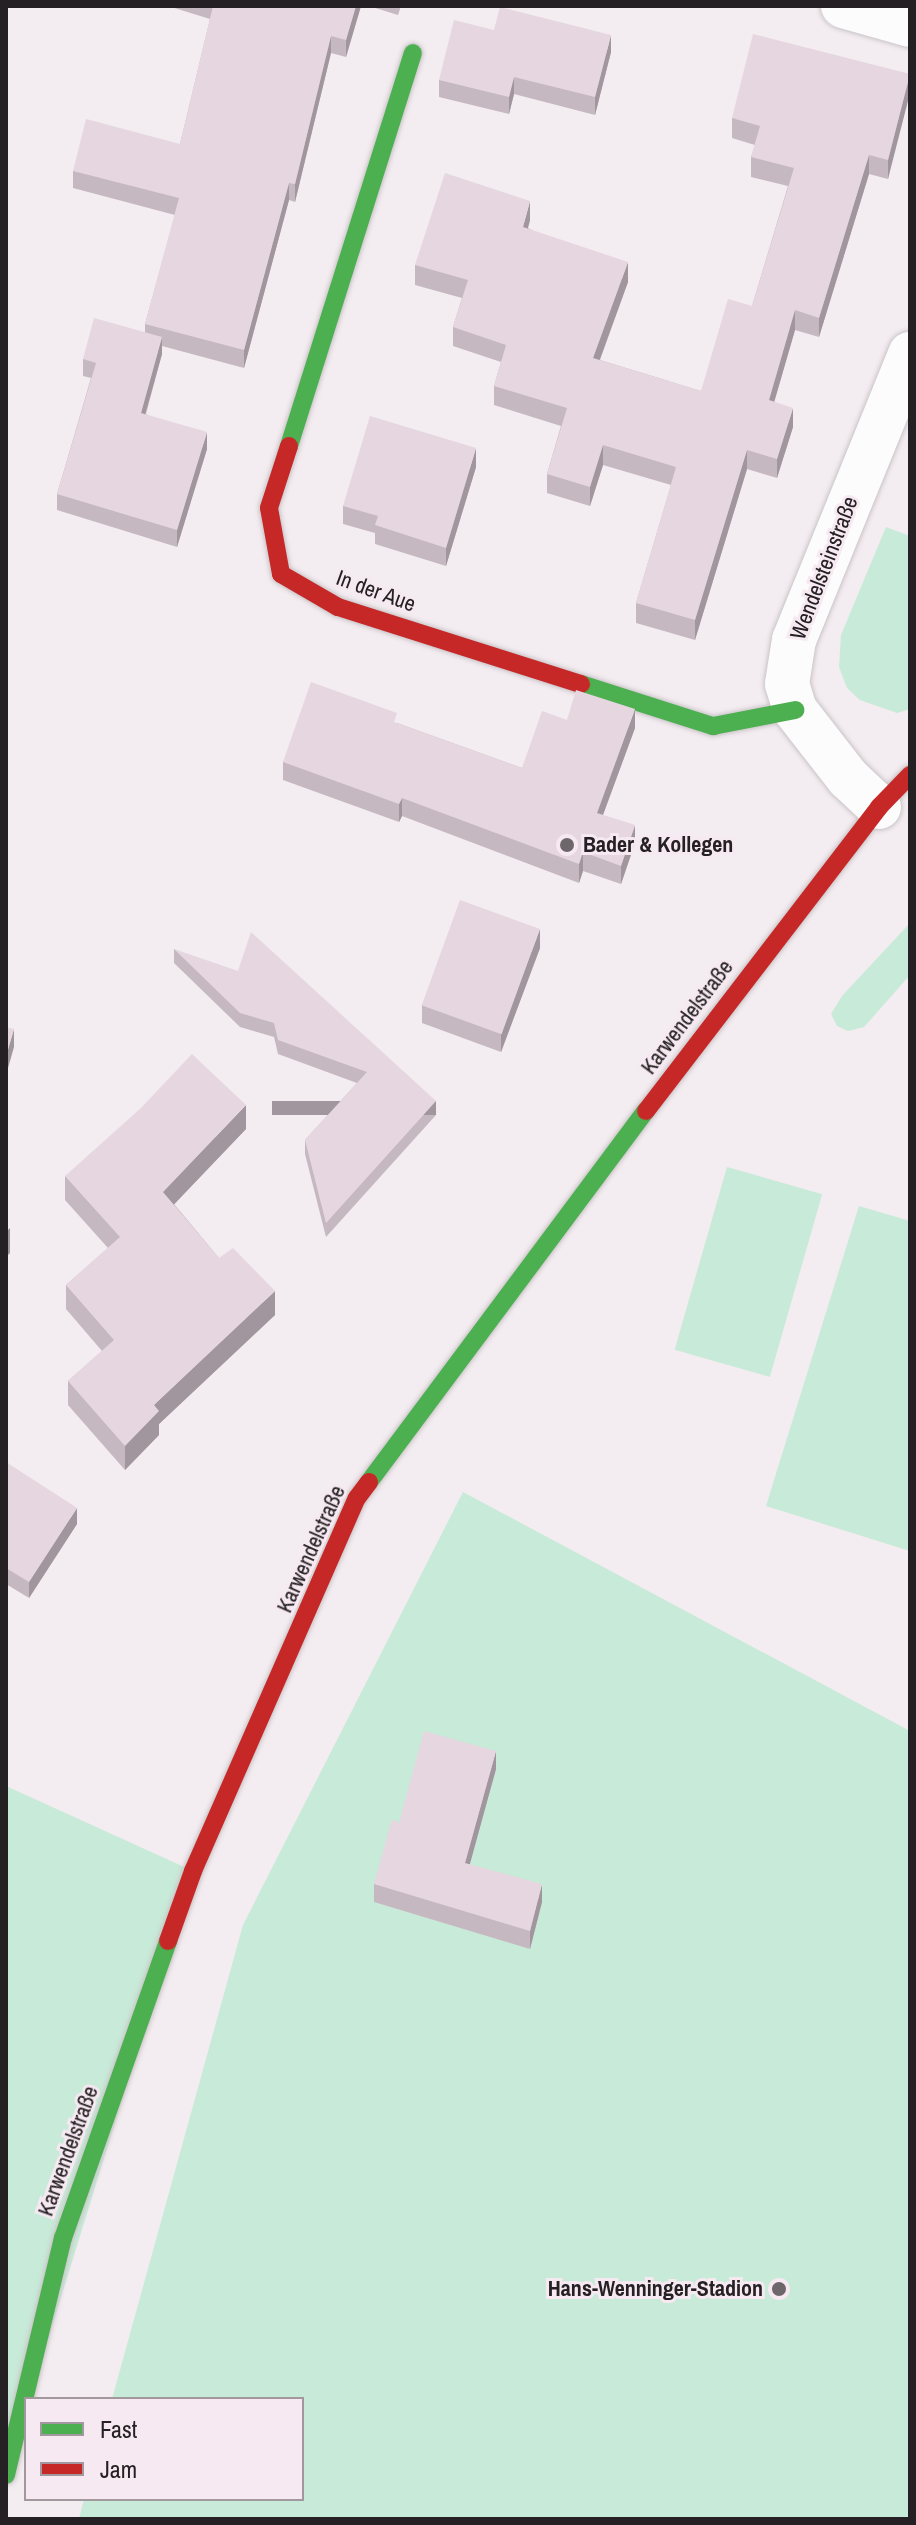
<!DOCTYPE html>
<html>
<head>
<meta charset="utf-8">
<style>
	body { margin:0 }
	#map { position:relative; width:916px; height:2525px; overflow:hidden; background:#f3ecf0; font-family:"Archivo Narrow",sans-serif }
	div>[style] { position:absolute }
	.green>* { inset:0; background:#c8ead8; transform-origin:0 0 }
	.roads { filter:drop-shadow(0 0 2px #c9c4c7) drop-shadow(0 0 2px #c9c4c7) }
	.street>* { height:44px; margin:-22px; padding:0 22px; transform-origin:22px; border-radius:22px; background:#fdfcfd }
	.fast>* { height:18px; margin:-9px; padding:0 9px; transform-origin:9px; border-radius:9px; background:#4caf50 }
	.jam>* { height:18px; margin:-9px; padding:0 9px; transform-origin:9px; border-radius:9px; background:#c62828 }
	.wall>* { inset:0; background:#c6b8c1 }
	.shaded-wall>* { inset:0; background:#a1969d; transform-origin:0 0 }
	.building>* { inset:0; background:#e6d6e0; transform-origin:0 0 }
	.dots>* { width:22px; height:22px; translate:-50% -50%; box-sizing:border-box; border:4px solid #f6e9f1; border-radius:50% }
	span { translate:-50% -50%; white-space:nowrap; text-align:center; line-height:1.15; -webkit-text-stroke:6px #f6e9f1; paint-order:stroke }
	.street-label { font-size:22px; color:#252023 }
	.poi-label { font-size:22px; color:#252023; font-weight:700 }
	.left { translate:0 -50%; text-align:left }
	.right { translate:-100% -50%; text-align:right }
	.frame { position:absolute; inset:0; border:8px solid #252023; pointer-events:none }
	.legend { position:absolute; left:24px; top:2397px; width:280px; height:104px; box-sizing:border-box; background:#f6e9f1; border:2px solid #a2999f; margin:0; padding:10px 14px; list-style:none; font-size:24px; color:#252023 }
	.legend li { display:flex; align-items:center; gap:16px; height:40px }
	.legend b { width:40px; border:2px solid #a2999f }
</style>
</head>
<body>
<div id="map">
	<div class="green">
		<div style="clip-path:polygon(886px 527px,910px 536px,910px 709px,897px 713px,860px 700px,847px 688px,839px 667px,841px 635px)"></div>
		<div style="clip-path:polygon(910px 923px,910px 975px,864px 1027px,848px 1031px,837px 1026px,831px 1014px,842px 996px)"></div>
		<div style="left:727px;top:1167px;width:99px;height:190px;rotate:16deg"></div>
		<div style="clip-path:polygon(859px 1206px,910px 1221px,910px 1551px,766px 1506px)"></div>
		<div style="clip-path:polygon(463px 1492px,910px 1731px,910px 2519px,79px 2519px,84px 2499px,302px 2499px,302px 2399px,112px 2399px,243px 1925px)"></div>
		<div style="clip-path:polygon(6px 1786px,193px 1871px,6px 2475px)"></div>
	</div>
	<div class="roads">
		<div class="street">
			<div style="left:843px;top:6px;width:70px;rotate:15.8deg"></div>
			<div style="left:879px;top:807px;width:42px;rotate:-136.9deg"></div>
			<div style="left:848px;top:778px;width:86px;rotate:-127.9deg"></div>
			<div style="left:795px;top:710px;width:27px;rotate:-107deg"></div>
			<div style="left:787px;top:684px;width:45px;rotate:-81deg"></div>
			<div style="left:794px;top:640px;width:309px;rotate:-67.9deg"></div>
		</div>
		<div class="fast">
			<div style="left:289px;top:446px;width:412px;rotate:-72.5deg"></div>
			<div style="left:581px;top:684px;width:139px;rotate:17.7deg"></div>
			<div style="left:713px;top:726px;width:84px;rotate:-11deg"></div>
			<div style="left:369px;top:1482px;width:463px;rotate:-53.3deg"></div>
			<div style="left:6px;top:2475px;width:244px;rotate:-76.5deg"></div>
			<div style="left:63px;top:2238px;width:315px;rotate:-70.5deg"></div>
		</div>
		<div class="jam">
			<div style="left:289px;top:446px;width:65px;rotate:107.9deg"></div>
			<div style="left:269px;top:508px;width:67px;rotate:79.7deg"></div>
			<div style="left:281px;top:574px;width:66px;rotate:30.1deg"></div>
			<div style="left:338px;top:607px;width:255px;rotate:17.6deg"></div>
			<div style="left:646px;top:1111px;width:383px;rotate:-52.5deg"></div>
			<div style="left:879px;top:807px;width:45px;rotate:-45.9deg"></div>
			<div style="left:168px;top:1941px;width:74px;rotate:-70.3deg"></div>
			<div style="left:193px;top:1871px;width:407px;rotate:-66.3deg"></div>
			<div style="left:357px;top:1498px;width:20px;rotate:-53deg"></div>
		</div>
	</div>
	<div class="wall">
		<div style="clip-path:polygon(168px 6px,361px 6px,346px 57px,331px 53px,295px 202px,289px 200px,244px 368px,162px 346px,162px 354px,146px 414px,207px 449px,177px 547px,57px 510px,57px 494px,91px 378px,83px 376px,83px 359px,145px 332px,145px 324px,175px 215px,73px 188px,73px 171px,180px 144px,210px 19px)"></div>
		<div style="clip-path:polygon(369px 6px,401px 6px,398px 15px)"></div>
		<div style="clip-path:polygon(494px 30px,611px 52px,595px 115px,514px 94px,509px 114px,439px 97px,439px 80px)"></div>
		<div style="clip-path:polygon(910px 73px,888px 179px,869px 174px,819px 337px,795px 330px,774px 402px,793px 427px,777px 478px,747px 469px,695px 640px,636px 623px,636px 603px,671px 485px,603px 465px,590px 506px,547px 493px,547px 474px,561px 426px,494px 405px,494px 386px,501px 362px,453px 346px,453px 327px,462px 298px,415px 285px,415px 265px,530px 220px,528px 228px,628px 282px,600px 360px,701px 391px,752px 306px,788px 186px,751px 177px,751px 157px,755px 145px,732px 138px,732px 118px)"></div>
		<div style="clip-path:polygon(476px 467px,446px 566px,375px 544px,375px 533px,343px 524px,343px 506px)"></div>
		<div style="clip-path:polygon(567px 720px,635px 728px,603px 815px,635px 843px,621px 884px,583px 871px,579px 883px,402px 816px,399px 822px,283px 780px,283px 762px,397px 723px,522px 768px)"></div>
		<div style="clip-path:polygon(540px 948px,501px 1052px,422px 1023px,422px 1005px)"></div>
		<div style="clip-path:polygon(174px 949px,436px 1115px,326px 1237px,305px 1154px,305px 1140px,357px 1083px,278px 1054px,274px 1037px,240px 1027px,174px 963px)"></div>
		<div style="clip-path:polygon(246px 1129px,174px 1204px,219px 1258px,275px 1315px,159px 1424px,159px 1435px,125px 1470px,68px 1405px,68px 1381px,102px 1351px,66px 1309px,66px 1285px,108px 1248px,65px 1200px,65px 1176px)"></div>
		<div style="clip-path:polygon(6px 1462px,77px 1524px,29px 1598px,6px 1584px)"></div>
		<div style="clip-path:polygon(496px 1769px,469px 1865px,542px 1902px,530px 1949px,374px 1902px,374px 1884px,399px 1823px)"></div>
	</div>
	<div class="shaded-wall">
		<div style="clip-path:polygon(356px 6px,361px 6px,346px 57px,346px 40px)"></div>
		<div style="clip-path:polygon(611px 35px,611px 52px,595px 115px,595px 97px)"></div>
		<div style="clip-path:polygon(331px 36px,331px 53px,295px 202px,295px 184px)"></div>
		<div style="clip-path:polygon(910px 74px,910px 93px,888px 179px,888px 160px)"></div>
		<div style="clip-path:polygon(514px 77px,514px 94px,509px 114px,509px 97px)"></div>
		<div style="clip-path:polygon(869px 155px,869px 174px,819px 337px,819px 318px)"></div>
		<div style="clip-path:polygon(289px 183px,289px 200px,244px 368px,244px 350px)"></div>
		<div style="clip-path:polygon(530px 201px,530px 220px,523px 246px,523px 227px)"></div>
		<div style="clip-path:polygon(628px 262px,628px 282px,593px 378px,593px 358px)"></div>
		<div style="clip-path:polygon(795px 310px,795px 330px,769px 420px,769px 400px)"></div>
		<div style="clip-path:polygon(162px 337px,162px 354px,141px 429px,141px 413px)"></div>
		<div style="clip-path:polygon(793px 408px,793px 427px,777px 478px,777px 459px)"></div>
		<div style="clip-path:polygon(207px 432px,207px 449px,177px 547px,177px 530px)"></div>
		<div style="clip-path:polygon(603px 445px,603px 465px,590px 506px,590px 487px)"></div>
		<div style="clip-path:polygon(476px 448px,476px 467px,446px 566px,446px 548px)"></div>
		<div style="clip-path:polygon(747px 450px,747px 469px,695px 640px,695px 620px)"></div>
		<div style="clip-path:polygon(635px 709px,635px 728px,597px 831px,597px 813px)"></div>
		<div style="clip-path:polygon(402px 798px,402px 816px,399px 822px,399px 804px)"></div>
		<div style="clip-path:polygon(635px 825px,635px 843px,621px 884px,621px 866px)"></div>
		<div style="clip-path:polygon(583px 852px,583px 871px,579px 883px,579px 864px)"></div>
		<div style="clip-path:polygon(540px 929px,540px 948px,501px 1052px,501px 1034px)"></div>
		<div style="clip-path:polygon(14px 1029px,14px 1047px,6px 1075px,6px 1056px)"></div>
		<div style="left:436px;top:1101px;width:14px;height:164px;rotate:90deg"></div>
		<div style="clip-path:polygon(246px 1105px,246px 1129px,163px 1216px,163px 1192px)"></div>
		<div style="clip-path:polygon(10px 1228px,10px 1253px,6px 1257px,6px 1232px)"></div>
		<div style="clip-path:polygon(275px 1291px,275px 1315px,159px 1424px,159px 1435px,125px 1470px,125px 1446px,154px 1405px)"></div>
		<div style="clip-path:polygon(77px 1508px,77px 1524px,29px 1598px,29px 1582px)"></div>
		<div style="clip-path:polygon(496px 1751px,496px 1769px,465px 1882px,465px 1863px)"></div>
		<div style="clip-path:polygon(542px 1884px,542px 1902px,530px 1949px,530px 1931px)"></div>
	</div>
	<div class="building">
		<div style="clip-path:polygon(213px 6px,356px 6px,346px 40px,331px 36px,295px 184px,289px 183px,244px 350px,145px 324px,179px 198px,73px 171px,86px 119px,180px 144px)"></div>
		<div style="clip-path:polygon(500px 7px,611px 35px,595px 97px,514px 77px,509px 97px,439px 80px,454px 20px,494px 30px)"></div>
		<div style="clip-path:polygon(753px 34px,910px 74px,888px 160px,869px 155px,819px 318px,795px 310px,769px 400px,793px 408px,777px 459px,747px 450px,695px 620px,636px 603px,676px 467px,603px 445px,590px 487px,547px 474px,567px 408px,494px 386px,506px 345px,453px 327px,468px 280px,415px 265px,445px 173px,530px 201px,523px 227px,628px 262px,593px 358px,701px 391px,728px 299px,752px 306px,794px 168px,751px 157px,760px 126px,732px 118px)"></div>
		<div style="clip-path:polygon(94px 318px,162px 337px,141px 413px,207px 432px,177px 530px,57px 494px,96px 363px,83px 359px)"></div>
		<div style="clip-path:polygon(370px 416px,476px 448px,446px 548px,375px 525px,378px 516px,343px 506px)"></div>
		<div style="clip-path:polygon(311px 682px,397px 713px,394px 722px,522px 768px,542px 711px,567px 720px,576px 690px,635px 709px,597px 813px,635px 825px,621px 866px,583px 852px,579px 864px,402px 798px,399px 804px,283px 762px)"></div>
		<div style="left:460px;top:900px;width:85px;height:112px;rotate:20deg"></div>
		<div style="clip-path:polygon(251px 932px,436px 1101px,326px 1223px,305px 1140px,367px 1072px,278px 1040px,274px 1023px,240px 1013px,174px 949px,238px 971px)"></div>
		<div style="clip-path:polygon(6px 1027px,14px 1029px,6px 1056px)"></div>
		<div style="clip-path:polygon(192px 1054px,246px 1105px,163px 1192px,219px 1258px,233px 1248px,275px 1291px,154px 1405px,159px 1411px,125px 1446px,68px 1381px,114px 1340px,66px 1285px,120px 1237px,65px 1176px,141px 1108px)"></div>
		<div style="clip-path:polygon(6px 1462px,77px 1508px,29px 1582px,6px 1568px)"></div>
		<div style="clip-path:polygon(424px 1731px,496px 1751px,465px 1863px,542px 1884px,530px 1931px,374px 1884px,392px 1819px,399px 1823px)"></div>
	</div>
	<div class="dots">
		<div style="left:567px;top:845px;background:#6d676b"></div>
		<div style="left:779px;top:2289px;background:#6d676b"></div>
	</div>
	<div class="street-label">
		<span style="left:824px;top:568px;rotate:-69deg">Wendelsteinstraße</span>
		<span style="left:376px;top:591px;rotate:20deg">In der Aue</span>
		<span style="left:687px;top:1017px;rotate:-53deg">Karwendelstraße</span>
		<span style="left:311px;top:1549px;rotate:-66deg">Karwendelstraße</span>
		<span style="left:68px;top:2151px;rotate:-70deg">Karwendelstraße</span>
	</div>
	<div class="poi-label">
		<span class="left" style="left:583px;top:845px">Bader &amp; Kollegen</span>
		<span class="right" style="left:763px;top:2289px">Hans-Wenninger-Stadion</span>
	</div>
	<div class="frame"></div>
	<ul class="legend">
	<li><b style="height:10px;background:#4caf50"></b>Fast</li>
	<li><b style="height:10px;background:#c62828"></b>Jam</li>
	</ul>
</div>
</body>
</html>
